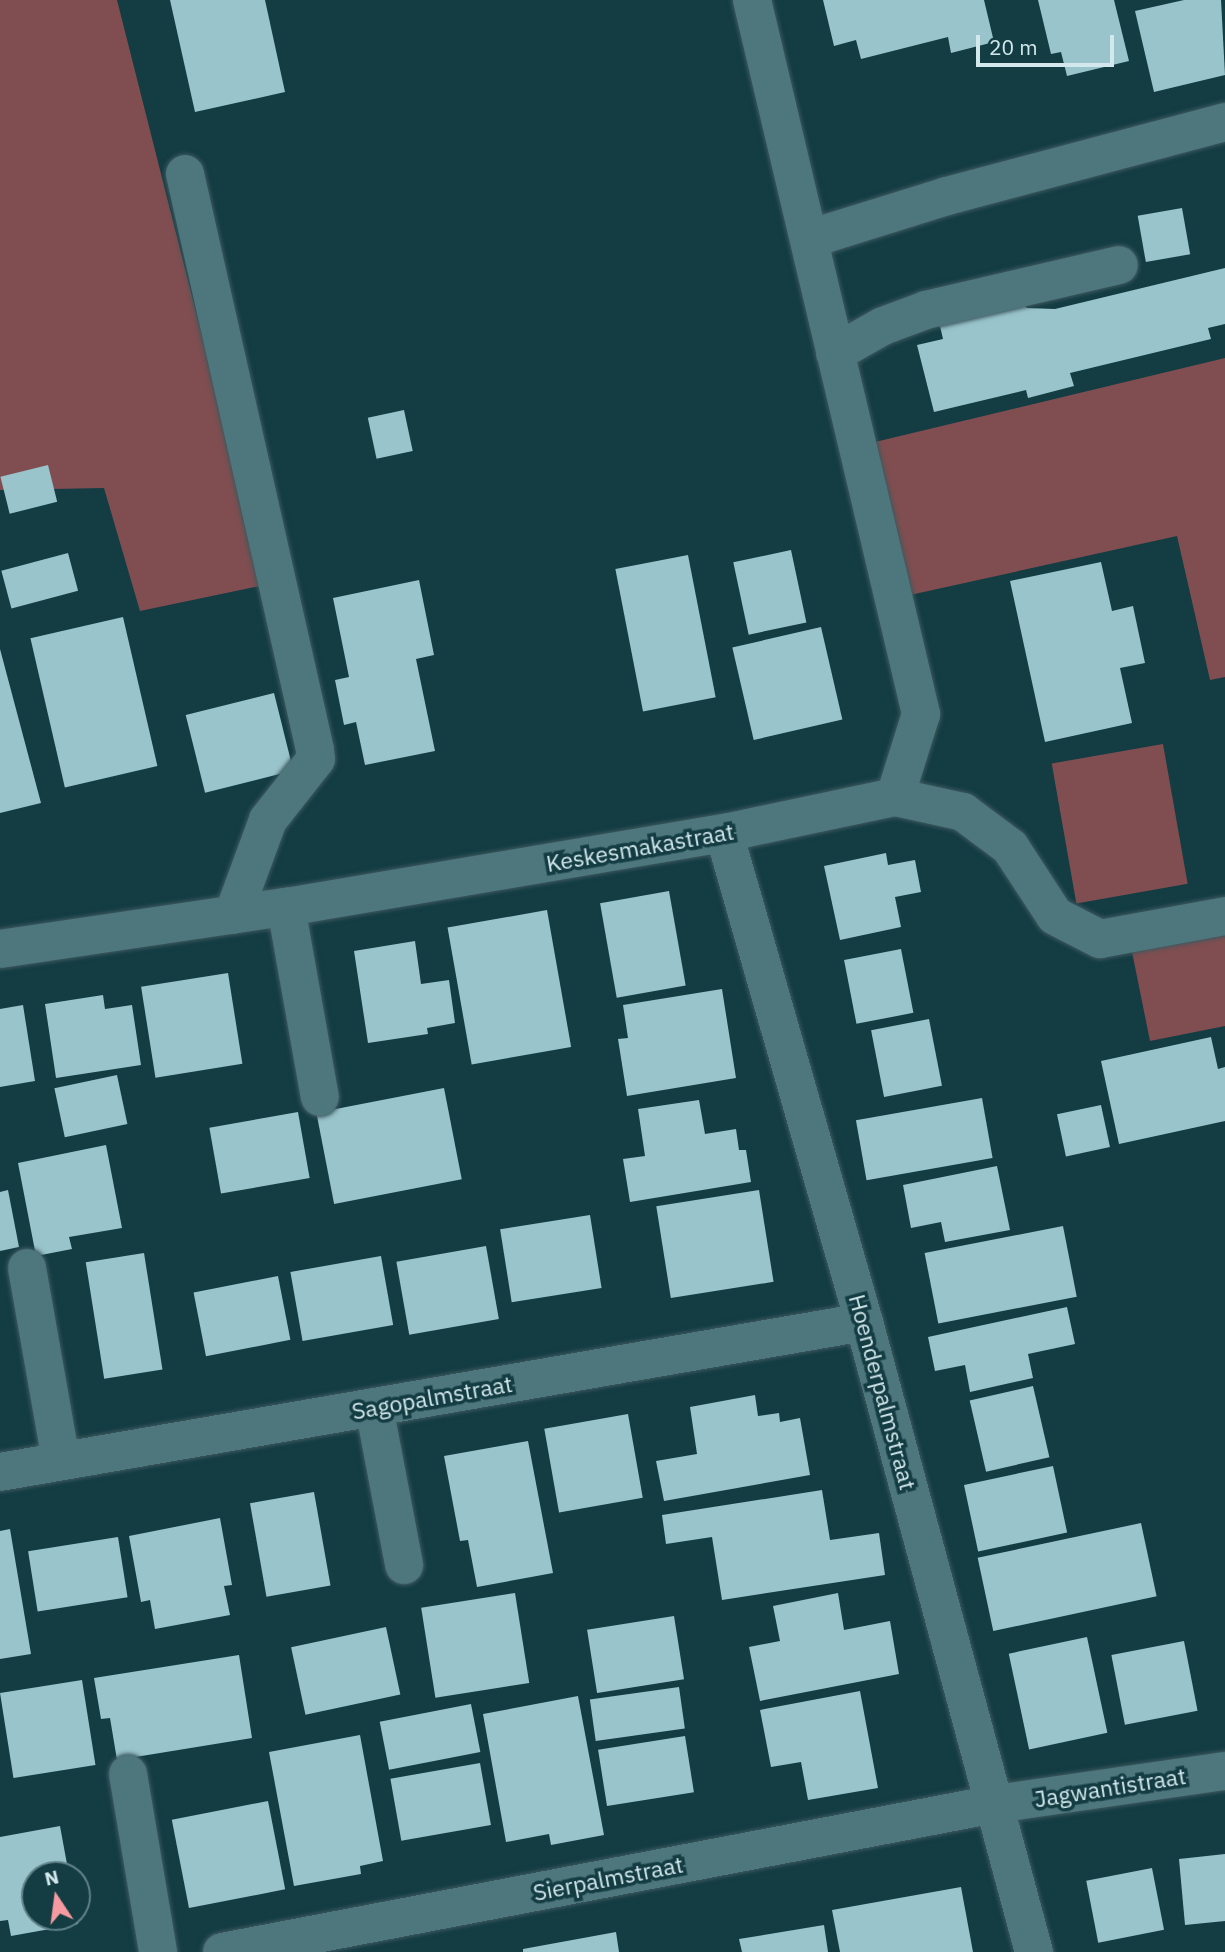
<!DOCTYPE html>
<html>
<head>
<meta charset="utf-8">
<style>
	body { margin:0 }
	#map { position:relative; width:1225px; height:1952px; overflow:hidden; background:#133c43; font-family:"IBM Plex Sans",sans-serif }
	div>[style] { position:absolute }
	.green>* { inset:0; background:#804e51; transform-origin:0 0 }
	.building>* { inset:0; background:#9ac4cc; transform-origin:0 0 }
	.roads { filter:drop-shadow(0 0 2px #3d595e) drop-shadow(0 0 2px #3d595e) }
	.minor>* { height:38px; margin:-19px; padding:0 19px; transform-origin:19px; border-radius:19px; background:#4e767d }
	span { translate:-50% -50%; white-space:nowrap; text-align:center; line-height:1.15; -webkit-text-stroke:7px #133c43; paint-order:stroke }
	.street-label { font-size:23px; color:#d3e8ec }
	.north { position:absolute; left:21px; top:1861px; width:70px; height:70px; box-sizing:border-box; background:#133c43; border:2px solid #608187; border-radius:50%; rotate:347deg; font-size:19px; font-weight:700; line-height:28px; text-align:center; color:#d3e8ec }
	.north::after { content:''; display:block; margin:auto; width:24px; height:32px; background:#f49aa0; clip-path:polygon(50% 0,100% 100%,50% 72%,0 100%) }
	.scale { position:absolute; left:976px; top:35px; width:138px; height:32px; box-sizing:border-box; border:4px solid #d3e8ec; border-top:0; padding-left:9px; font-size:21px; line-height:24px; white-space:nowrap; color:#d3e8ec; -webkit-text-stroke:5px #133c43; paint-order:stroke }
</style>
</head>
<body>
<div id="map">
	<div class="green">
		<div style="clip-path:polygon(0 0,117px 0,265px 585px,140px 611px,104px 488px,0 490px)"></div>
		<div style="clip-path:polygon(1225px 358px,1225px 677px,1210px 680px,1177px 536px,910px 595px,875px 442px)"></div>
		<div style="left:1163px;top:744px;width:142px;height:113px;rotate:80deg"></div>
		<div style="clip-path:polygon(1225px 932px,1225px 1026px,1150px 1041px,1131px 947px)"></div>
	</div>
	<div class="building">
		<div style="clip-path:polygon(170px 0,265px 0,285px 92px,195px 112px)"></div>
		<div style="clip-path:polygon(823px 0,984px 0,994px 42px,951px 53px,948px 37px,861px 59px,856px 40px,834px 46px)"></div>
		<div style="clip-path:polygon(1038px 0,1114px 0,1129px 61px,1067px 76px,1061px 52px,1051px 54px)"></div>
		<div style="clip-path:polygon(1184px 0,1221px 0,1225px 75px,1154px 92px,1135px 11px)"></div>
		<div style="left:1182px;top:208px;width:47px;height:45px;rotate:80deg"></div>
		<div style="clip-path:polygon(1225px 268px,1225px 324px,1208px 328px,1211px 339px,1070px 373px,1074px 386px,1028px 398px,1026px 390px,934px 412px,917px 345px,943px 339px,937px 313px,1013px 293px,1027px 308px,1055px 309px)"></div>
		<div style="left:404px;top:410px;width:42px;height:37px;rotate:78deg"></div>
		<div style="left:48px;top:465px;width:38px;height:49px;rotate:76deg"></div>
		<div style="left:791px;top:550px;width:74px;height:59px;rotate:78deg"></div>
		<div style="left:68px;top:553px;width:39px;height:69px;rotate:75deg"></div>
		<div style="left:688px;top:555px;width:145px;height:74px;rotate:79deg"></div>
		<div style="clip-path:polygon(1101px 562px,1112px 611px,1133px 606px,1145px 663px,1120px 668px,1132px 723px,1045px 742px,1010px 581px)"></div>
		<div style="clip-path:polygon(419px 580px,434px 655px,416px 659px,435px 751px,365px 765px,356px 722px,344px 725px,335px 680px,349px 677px,333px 598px)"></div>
		<div style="left:123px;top:617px;width:153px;height:95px;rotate:77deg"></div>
		<div style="left:821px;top:627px;width:95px;height:91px;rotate:77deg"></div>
		<div style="clip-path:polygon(0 649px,41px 803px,0 813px)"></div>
		<div style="left:274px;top:693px;width:80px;height:91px;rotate:76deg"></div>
		<div style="clip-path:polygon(886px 853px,888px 865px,915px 860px,921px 892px,895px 897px,901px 927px,840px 940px,824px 866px)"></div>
		<div style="left:669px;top:891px;width:96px;height:70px;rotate:80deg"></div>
		<div style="left:547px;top:910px;width:139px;height:101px;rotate:80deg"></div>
		<div style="clip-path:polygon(415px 941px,421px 984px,449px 980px,455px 1023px,427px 1028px,428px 1034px,368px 1043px,354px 951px)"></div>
		<div style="left:901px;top:949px;width:65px;height:58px;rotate:79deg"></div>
		<div style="left:228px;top:973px;width:92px;height:88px;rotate:81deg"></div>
		<div style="clip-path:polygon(722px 989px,736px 1078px,627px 1096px,618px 1039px,628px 1038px,623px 1005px)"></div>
		<div style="clip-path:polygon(103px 995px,105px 1009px,132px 1005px,141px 1065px,56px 1078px,45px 1004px)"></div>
		<div style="clip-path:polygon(23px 1005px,35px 1081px,0 1087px,0 1009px)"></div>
		<div style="left:929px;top:1019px;width:68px;height:59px;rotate:79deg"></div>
		<div style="clip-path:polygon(1211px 1037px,1218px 1069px,1225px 1067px,1225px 1121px,1119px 1144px,1101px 1061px)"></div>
		<div style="left:117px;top:1075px;width:50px;height:64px;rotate:78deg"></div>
		<div style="left:444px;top:1088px;width:93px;height:130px;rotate:79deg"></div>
		<div style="left:982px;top:1098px;width:61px;height:128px;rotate:80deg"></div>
		<div style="clip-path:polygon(699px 1100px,705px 1134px,736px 1129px,739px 1150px,746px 1150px,751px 1182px,630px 1202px,623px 1159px,645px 1156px,638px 1109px)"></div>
		<div style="left:1101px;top:1105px;width:43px;height:45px;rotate:78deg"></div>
		<div style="left:298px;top:1112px;width:67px;height:90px;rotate:80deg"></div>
		<div style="clip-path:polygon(106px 1145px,122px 1228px,69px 1237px,72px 1249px,36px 1256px,18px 1163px)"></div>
		<div style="clip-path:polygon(997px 1166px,1010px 1230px,945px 1242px,941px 1222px,911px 1228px,903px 1185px)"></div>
		<div style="clip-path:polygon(8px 1190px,19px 1247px,0 1251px,0 1192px)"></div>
		<div style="left:759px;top:1190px;width:93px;height:104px;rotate:81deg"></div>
		<div style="left:590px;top:1215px;width:74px;height:91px;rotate:81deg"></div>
		<div style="left:1063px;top:1226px;width:72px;height:141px;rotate:79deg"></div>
		<div style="left:486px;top:1246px;width:74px;height:91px;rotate:80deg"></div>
		<div style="left:144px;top:1253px;width:118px;height:59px;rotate:81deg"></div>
		<div style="left:381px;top:1256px;width:70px;height:92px;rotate:80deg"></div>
		<div style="left:278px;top:1276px;width:65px;height:86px;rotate:79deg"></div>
		<div style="clip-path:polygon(1067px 1307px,1075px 1344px,1028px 1354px,1033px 1378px,970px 1392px,965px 1365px,935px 1371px,928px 1337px)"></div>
		<div style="left:1033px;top:1386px;width:73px;height:65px;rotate:77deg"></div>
		<div style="clip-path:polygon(755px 1395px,758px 1416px,779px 1413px,780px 1422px,800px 1418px,810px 1475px,664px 1501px,656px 1461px,697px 1454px,690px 1407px)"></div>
		<div style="left:628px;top:1414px;width:85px;height:85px;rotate:80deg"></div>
		<div style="clip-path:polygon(528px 1441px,553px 1573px,477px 1587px,468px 1540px,460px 1541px,444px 1456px)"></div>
		<div style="left:1053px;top:1466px;width:68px;height:91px;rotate:78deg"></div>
		<div style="clip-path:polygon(822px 1490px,830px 1540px,879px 1533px,885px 1575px,722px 1600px,712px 1537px,666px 1544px,662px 1515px)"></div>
		<div style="left:314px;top:1492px;width:95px;height:65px;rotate:80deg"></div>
		<div style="clip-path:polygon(220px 1518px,232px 1585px,224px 1586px,230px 1615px,155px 1629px,150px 1600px,141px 1602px,129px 1536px)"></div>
		<div style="left:1141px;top:1523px;width:75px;height:167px;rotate:78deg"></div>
		<div style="clip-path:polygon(10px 1529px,31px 1654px,0 1659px,0 1531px)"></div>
		<div style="left:118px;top:1537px;width:61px;height:91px;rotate:81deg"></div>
		<div style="left:515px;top:1593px;width:91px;height:95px;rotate:81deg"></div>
		<div style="clip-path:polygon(838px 1593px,844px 1630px,890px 1621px,899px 1674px,760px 1701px,749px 1647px,780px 1641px,773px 1606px)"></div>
		<div style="left:674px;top:1616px;width:64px;height:88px;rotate:81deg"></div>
		<div style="left:386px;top:1627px;width:69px;height:97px;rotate:78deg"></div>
		<div style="left:1087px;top:1637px;width:98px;height:80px;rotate:78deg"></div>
		<div style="left:1184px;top:1641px;width:71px;height:74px;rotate:79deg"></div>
		<div style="clip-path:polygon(239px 1655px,252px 1738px,117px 1760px,110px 1718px,101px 1719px,94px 1678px)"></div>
		<div style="left:82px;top:1680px;width:86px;height:83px;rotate:81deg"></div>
		<div style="left:679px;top:1687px;width:42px;height:90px;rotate:82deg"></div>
		<div style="clip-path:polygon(860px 1691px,878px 1788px,808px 1800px,801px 1762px,771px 1767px,760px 1710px)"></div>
		<div style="clip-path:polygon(578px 1696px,604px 1835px,551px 1845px,549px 1834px,506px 1842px,483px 1714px)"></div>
		<div style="left:471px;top:1704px;width:49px;height:93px;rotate:79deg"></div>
		<div style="clip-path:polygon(360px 1735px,383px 1861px,360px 1866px,361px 1874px,294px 1886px,269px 1752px)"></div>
		<div style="left:685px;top:1736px;width:57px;height:88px;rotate:81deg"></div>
		<div style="left:480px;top:1763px;width:63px;height:91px;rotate:80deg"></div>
		<div style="left:268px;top:1801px;width:90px;height:98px;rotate:79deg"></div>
		<div style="clip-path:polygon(60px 1826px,69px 1875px,35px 1875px,35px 1917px,77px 1917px,78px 1924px,11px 1936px,8px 1920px,0 1921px,0 1837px)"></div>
		<div style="clip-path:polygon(1225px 1854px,1225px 1921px,1185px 1925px,1179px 1859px)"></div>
		<div style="left:1152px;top:1868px;width:63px;height:67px;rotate:79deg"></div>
		<div style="clip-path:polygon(961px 1887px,973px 1952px,840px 1952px,832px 1910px)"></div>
		<div style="clip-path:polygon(824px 1925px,828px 1952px,742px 1952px,739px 1939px)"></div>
		<div style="clip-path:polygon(616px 1932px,619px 1952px,523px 1952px,523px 1949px)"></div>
	</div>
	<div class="roads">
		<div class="minor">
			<div style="left:752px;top:0;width:734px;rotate:76.68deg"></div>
			<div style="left:921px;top:714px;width:87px;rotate:107.4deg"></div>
			<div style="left:185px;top:174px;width:590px;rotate:77.28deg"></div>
			<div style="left:315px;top:750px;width:9px;rotate:84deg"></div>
			<div style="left:316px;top:759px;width:78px;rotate:128.2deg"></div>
			<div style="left:268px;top:820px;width:101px;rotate:110.2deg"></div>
			<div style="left:809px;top:239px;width:145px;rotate:-17.3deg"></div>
			<div style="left:947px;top:196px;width:288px;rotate:-14.9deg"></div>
			<div style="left:835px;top:353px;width:55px;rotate:-29.4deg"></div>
			<div style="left:883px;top:326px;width:46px;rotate:-20.4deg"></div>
			<div style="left:926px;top:310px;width:198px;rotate:-13.1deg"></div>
			<div style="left:724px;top:833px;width:509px;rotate:74.02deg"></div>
			<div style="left:864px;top:1322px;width:653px;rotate:74.9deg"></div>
			<div style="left:286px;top:907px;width:193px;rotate:79.9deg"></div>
			<div style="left:0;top:949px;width:289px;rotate:-8.4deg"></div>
			<div style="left:286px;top:907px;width:444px;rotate:-9.6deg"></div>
			<div style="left:724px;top:833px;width:175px;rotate:-11.9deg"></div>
			<div style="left:895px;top:797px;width:70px;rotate:12.4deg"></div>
			<div style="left:963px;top:812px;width:59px;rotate:36.7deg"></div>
			<div style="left:1010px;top:847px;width:82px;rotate:56.9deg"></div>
			<div style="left:1055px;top:916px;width:51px;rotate:27.1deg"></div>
			<div style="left:1100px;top:939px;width:127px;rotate:-10.4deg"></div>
			<div style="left:27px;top:1268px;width:196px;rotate:80deg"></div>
			<div style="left:374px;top:1407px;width:161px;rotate:79.2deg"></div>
			<div style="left:0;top:1472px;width:877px;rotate:-9.85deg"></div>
			<div style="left:128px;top:1774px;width:181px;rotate:80.4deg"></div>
			<div style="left:222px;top:1952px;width:787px;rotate:-10.84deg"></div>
			<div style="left:995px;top:1804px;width:232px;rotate:-8.2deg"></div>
		</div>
	</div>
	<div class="street-label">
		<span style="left:640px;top:847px;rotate:-10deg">Keskesmakastraat</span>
		<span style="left:883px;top:1392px;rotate:75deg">Hoenderpalmstraat</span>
		<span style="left:432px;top:1397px;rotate:-10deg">Sagopalmstraat</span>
		<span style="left:1110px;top:1787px;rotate:-9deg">Jagwantistraat</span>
		<span style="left:608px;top:1878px;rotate:-11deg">Sierpalmstraat</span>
	</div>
	<div class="north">N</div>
	<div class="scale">20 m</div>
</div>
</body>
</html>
